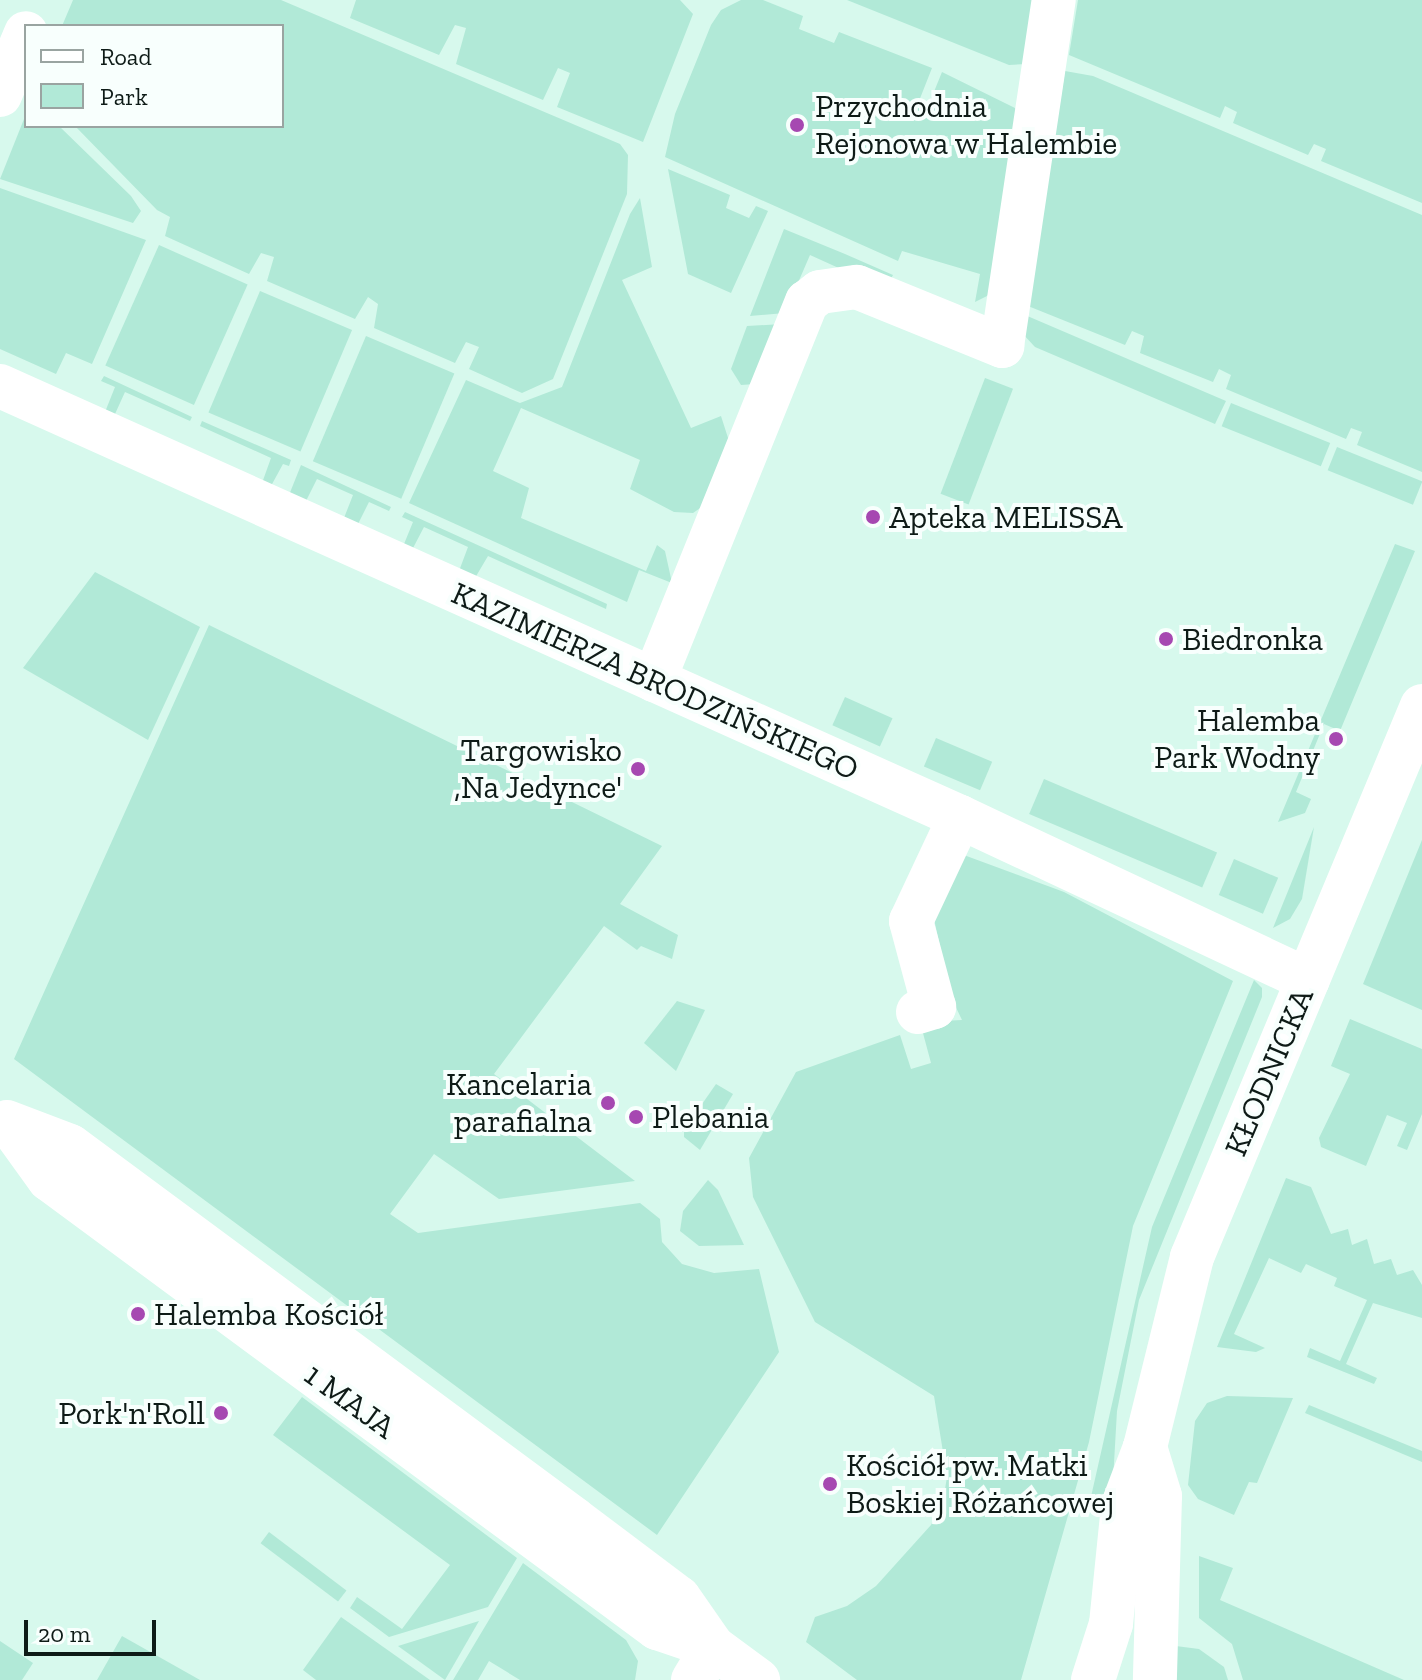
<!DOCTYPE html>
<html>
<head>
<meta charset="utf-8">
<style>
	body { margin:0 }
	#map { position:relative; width:1422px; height:1680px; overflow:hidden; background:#d7f9ed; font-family:"Zilla Slab",serif }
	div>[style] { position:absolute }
	.green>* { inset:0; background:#b1e9d7; transform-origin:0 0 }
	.minor>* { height:44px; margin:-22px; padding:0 22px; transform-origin:22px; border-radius:22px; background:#fff }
	.major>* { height:44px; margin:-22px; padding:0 22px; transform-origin:22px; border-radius:22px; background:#fff }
	.dots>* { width:22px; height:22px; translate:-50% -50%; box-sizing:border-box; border:4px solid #f8fffd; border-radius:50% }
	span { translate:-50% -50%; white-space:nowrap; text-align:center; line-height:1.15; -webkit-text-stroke:8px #f8fffd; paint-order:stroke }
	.poi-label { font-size:32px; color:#0e1b17 }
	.left { translate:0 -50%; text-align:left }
	.right { translate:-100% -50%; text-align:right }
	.street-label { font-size:32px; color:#0e1b17 }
	.legend { position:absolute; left:24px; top:24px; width:260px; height:104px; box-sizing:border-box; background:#f8fffd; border:2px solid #9aa4a1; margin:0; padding:10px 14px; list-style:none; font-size:24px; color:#0e1b17 }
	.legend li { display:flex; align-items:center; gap:16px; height:40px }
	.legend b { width:40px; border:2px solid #9aa4a1 }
	.scale { position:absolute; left:24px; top:1620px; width:132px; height:36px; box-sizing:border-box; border:4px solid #0e1b17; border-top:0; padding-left:10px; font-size:24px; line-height:28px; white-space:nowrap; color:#0e1b17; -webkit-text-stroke:6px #f8fffd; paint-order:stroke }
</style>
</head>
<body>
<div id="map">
	<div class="green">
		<div style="clip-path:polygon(73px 0,281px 0,620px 144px,628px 155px,627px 194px,553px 379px,522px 393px,469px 369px,479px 347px,466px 342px,455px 363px,374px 328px,378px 304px,368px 297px,355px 319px,267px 281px,274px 257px,261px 253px,249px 274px,165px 236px,170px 217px,157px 210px,75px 126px,282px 126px,282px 26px,62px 26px)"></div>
		<div style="clip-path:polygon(356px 0,680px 0,693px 14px,643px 142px,557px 107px,570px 73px,558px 68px,543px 100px,456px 64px,466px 28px,455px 25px,439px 55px,350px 18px)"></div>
		<div style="clip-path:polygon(741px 0,763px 0,803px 16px,799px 29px,834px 43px,839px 32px,932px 68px,919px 101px,929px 104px,942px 72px,1015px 108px,1021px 119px,994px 288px,987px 296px,975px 302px,980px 274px,902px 251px,898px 261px,665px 157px,675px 114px,711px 25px,721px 10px)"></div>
		<div style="clip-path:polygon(847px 0,1038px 0,1027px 64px,1009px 65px)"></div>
		<div style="clip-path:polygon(1078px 0,1422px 0,1422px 203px,1321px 161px,1326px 149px,1314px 144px,1308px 155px,1233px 123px,1237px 112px,1225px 106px,1220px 118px,1069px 55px)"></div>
		<div style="clip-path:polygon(1065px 71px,1093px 76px,1422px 215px,1422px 472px,1357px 445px,1362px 432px,1351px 428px,1346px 439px,1226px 389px,1231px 375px,1219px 369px,1213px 382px,1140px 353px,1144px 336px,1132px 331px,1125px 345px,1028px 306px)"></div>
		<div style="clip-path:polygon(26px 114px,26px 126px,59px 126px,131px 196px,141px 211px,133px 223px,0 179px)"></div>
		<div style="clip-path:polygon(668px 169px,730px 195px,726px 208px,749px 218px,756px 206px,768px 211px,731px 293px,688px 274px)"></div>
		<div style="clip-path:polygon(0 188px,146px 240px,92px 364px,66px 353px,56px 374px,0 349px)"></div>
		<div style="clip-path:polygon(640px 198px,652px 267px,622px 280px,691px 428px,721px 416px,729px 441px,706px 504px,693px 513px,674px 512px,630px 489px,640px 460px,521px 408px,493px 471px,529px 488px,521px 518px,646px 571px,657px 545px,665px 551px,672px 583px,639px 570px,627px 602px,409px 503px,466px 380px,520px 403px,562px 387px,630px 214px)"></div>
		<div style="clip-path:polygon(784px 229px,845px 254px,893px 275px,885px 289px,810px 255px,785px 313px,750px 316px)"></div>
		<div style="left:159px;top:245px;width:97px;height:132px;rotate:24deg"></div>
		<div style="left:260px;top:291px;width:100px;height:132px;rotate:23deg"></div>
		<div style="clip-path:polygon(1025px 315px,1226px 401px,1215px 424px,1035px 347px,1022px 333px)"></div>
		<div style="clip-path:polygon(782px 324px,755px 384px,741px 385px,731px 369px,747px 326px)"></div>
		<div style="left:366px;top:336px;width:96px;height:136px;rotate:23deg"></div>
		<div style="clip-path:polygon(104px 376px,192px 417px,190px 421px,125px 392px,115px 414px,105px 412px,115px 387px,101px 381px)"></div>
		<div style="left:985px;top:378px;width:30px;height:124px;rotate:21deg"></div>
		<div style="left:1231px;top:403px;width:107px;height:25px;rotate:22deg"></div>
		<div style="clip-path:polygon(202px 421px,291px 460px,289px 466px,283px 464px,271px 486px,262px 483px,271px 458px,200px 426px)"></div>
		<div style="left:1337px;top:447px;width:92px;height:25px;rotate:22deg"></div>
		<div style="clip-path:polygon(301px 465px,391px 507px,389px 511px,369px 502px,358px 524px,344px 518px,353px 495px,317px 479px,306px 501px,289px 495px)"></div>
		<div style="clip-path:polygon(405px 512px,607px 604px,606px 609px,488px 556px,475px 578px,459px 571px,468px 547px,424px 527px,412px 550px,404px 544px,413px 522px,402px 517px)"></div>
		<div style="clip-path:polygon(1395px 544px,1415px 551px,1340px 731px,1324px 724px,1296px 792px,1311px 799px,1305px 813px,1278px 822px)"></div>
		<div style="clip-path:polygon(95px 572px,200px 627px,148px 740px,23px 668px)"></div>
		<div style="clip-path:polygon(209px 625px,662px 846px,620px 904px,678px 935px,672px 959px,641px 946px,637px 950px,604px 926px,494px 1074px,635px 1181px,499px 1199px,434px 1154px,390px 1214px,418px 1233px,640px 1203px,660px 1219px,662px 1242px,682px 1264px,714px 1273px,759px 1269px,779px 1352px,657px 1535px,14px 1059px)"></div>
		<div style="left:845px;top:697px;width:52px;height:31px;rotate:24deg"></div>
		<div style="left:936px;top:738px;width:61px;height:31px;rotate:23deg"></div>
		<div style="left:1044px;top:779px;width:188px;height:38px;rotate:23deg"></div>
		<div style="clip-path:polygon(1314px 827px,1302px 899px,1290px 919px,1273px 928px)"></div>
		<div style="clip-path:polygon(1422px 840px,1422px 1010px,1363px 984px)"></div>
		<div style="clip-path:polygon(953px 851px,1064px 892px,1233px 981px,1133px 1226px,1089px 1442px,1021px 1680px,857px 1680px,806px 1642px,815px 1617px,847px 1606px,876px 1586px,931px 1525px,943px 1501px,947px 1477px,934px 1396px,815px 1322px,753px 1197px,749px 1158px,796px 1072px,900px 1035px,911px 1069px,931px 1063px,920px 1022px,962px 1020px,951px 997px,929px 896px)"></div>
		<div style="left:1234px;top:859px;width:48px;height:39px;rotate:23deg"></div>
		<div style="clip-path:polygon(1254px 980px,1262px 988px,1262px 997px,1139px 1300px,1117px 1411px,1111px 1515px,1088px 1510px,1152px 1227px)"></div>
		<div style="clip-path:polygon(677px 1001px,705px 1010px,676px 1071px,644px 1043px)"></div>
		<div style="clip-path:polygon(1350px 1019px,1422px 1049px,1422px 1114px,1407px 1150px,1397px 1146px,1407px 1123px,1387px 1115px,1366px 1166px,1321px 1147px,1319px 1138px,1350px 1074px,1331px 1066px)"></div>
		<div style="clip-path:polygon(716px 1084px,733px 1094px,700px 1150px,684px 1137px,684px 1130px)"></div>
		<div style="clip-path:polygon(1286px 1178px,1311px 1187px,1331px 1234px,1348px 1229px,1352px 1245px,1367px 1239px,1374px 1264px,1391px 1259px,1397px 1275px,1413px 1270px,1422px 1285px,1422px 1318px,1373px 1303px,1346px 1364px,1377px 1378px,1374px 1384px,1307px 1357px,1310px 1348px,1340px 1361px,1367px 1300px,1334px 1286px,1337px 1278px,1306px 1264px,1301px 1273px,1269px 1258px,1234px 1334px,1265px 1348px,1256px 1352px,1217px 1347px)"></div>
		<div style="clip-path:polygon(708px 1180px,718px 1190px,744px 1245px,699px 1246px,680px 1231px,683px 1211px)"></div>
		<div style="clip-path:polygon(1227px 1396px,1293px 1398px,1257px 1483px,1249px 1482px,1234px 1515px,1198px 1499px,1188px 1485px,1195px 1421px,1207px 1403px)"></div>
		<div style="clip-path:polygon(302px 1397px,517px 1558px,488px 1607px,389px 1637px,350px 1608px,357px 1597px,402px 1629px,450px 1565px,273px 1435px)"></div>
		<div style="clip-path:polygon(1309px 1405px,1422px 1451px,1422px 1462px,1305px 1413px)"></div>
		<div style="left:269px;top:1532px;width:97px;height:14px;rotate:37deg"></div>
		<div style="clip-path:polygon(1199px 1556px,1233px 1568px,1220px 1600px,1404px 1680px,1243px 1680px,1232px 1644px,1199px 1618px)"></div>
		<div style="clip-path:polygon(523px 1563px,626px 1640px,638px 1661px,635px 1680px,520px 1680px,489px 1661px,478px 1680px,453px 1680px)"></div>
		<div style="clip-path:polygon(341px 1617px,430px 1680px,316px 1680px,303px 1670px)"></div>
		<div style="clip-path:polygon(479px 1621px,445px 1680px,398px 1646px)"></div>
		<div style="clip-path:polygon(122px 1636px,200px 1680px,97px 1680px)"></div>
		<div style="clip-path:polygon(0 1641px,33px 1663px,22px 1680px,0 1680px)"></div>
		<div style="clip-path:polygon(1168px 1645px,1199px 1649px,1224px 1667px,1228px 1680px,1172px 1680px)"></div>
	</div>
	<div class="minor">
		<div style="left:0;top:95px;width:67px;rotate:-67.2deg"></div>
		<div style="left:0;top:386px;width:1052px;rotate:24.18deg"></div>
		<div style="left:960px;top:817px;width:384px;rotate:25.1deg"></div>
		<div style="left:654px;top:680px;width:408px;rotate:-68deg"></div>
		<div style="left:807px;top:302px;width:16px;rotate:-38deg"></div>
		<div style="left:820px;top:292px;width:37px;rotate:-8deg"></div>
		<div style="left:857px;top:287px;width:157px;rotate:22.1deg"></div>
		<div style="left:1002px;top:346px;width:350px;rotate:-81.5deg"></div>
		<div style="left:918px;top:1012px;width:17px;rotate:-17deg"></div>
		<div style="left:934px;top:1007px;width:89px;rotate:-105deg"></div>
		<div style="left:911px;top:921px;width:115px;rotate:-64.8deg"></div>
		<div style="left:1145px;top:1447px;width:51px;rotate:73deg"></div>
		<div style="left:1160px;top:1496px;width:184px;rotate:91.6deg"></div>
		<div style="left:693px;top:1680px;width:39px;rotate:-59deg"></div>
		<div style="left:1093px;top:1680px;width:59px;rotate:-72.2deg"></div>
		<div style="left:1111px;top:1624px;width:120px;rotate:-84.2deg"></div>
		<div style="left:1123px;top:1505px;width:62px;rotate:-69.2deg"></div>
		<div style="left:1145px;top:1447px;width:196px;rotate:-76.1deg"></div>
		<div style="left:1192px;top:1257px;width:597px;rotate:-67.34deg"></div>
	</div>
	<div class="major">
		<div style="left:7px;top:1122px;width:67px;rotate:20.9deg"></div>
		<div style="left:70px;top:1146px;width:627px;rotate:36.5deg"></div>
		<div style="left:574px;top:1519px;width:131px;rotate:37deg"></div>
		<div style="left:679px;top:1598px;width:60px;rotate:55.2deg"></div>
		<div style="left:10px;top:1125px;width:67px;rotate:54.2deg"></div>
		<div style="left:49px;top:1179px;width:756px;rotate:36.45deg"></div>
		<div style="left:657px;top:1628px;width:59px;rotate:18.7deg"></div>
		<div style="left:713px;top:1647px;width:56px;rotate:36.3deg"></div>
	</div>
	<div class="dots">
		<div style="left:797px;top:125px;background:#a648b1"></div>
		<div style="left:873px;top:517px;background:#a648b1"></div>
		<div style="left:1166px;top:639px;background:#a648b1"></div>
		<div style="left:1336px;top:739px;background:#a648b1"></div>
		<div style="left:638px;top:769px;background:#a648b1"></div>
		<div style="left:608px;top:1103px;background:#a648b1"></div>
		<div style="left:636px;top:1117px;background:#a648b1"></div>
		<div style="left:138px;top:1314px;background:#a648b1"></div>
		<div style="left:221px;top:1413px;background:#a648b1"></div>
		<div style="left:830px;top:1484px;background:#a648b1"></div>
	</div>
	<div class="poi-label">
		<span class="left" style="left:815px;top:125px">Przychodnia<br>Rejonowa w Halembie</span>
		<span class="left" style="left:889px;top:517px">Apteka MELISSA</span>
		<span class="left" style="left:1182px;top:639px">Biedronka</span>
		<span class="right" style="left:1320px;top:739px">Halemba<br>Park Wodny</span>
		<span class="right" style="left:622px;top:769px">Targowisko<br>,Na Jedynce'</span>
		<span class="right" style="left:592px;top:1103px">Kancelaria<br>parafialna</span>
		<span class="left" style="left:652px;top:1117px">Plebania</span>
		<span class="left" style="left:154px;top:1314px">Halemba Kościół</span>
		<span class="right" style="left:205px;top:1413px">Pork'n'Roll</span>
		<span class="left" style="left:846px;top:1484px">Kościół pw. Matki<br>Boskiej Różańcowej</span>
	</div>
	<div class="street-label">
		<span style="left:655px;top:681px;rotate:24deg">KAZIMIERZA BRODZIŃSKIEGO</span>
		<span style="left:1269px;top:1072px;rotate:-67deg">KŁODNICKA</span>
		<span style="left:350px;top:1401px;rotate:36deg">1 MAJA</span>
	</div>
	<ul class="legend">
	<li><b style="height:10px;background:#fff"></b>Road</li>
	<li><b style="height:22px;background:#b1e9d7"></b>Park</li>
	</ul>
	<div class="scale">20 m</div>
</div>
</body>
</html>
